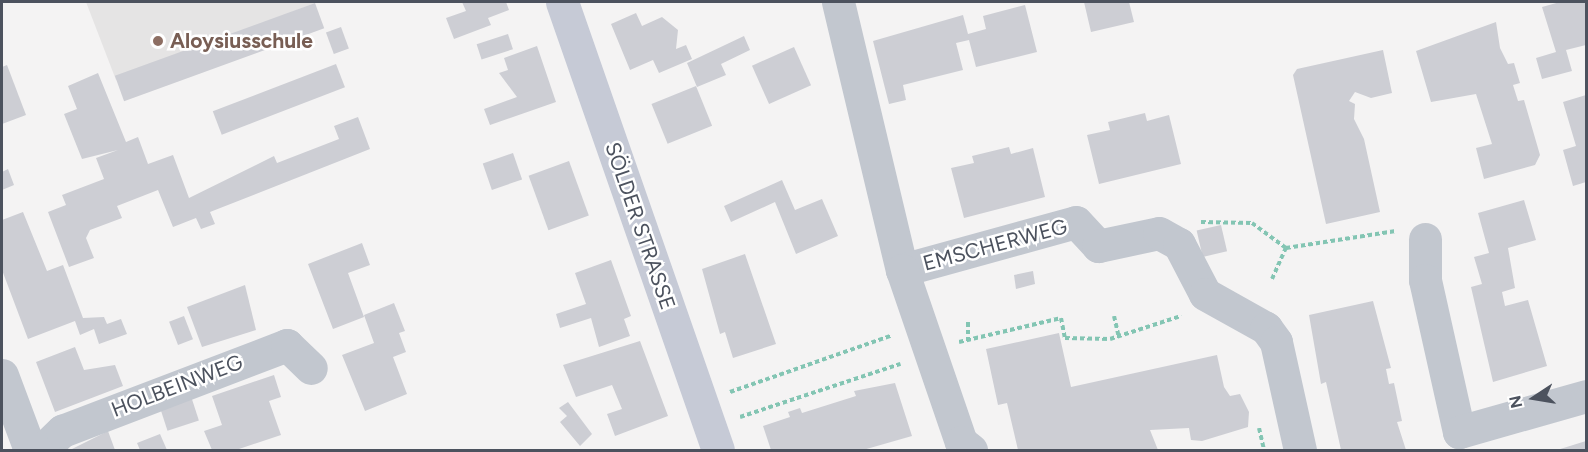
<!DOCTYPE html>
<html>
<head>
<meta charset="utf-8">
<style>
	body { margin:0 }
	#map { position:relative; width:1588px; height:452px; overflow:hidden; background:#f4f3f3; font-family:Figtree,sans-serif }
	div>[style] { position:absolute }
	.education>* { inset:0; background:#e5e4e4 }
	.building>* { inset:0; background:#cdced4; transform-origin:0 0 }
	.path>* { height:4px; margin-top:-2px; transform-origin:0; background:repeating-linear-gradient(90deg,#83c5b3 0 4.5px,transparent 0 7.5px) }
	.street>* { height:33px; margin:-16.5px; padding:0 16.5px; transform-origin:16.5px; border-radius:16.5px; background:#c2c7cf }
	.secondary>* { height:33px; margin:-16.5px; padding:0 16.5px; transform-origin:16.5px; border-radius:16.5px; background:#c6cad6 }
	.dots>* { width:16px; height:16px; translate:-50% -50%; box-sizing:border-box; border:3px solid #fff; border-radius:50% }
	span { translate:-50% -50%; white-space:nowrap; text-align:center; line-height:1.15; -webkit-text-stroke:5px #fff; paint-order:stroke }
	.education-label { font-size:21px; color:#785e54; font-weight:700 }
	.left { translate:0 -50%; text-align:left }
	.street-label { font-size:21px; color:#4c525e }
	.frame { position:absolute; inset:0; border:3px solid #4c525e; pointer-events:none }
	.north { position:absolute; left:1504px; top:368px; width:60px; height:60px; -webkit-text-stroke:4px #fff; paint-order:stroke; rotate:258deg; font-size:16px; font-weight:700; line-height:24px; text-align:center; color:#4c525e }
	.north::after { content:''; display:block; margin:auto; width:21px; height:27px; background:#4c525e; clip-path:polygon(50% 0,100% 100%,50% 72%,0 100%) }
</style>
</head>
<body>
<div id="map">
	<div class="education">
		<div style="clip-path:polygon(86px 2px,315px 2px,315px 3px,116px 80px)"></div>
	</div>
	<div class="building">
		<div style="clip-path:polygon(462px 2px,506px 2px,509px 10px,488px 18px,491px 25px,454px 39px,446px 18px,466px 11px)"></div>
		<div style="clip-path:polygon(1084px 2px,1129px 2px,1134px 22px,1091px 32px)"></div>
		<div style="clip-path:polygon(1560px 2px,1586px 2px,1586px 45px,1566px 50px,1572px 71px,1542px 79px,1536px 58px,1556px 52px,1542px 7px)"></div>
		<div style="left:315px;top:3px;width:27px;height:213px;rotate:70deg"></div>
		<div style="clip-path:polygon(1025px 5px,1037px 52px,976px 67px,969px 40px,956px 43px,963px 70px,903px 85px,906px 100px,889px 104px,873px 41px,963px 15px,968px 34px,986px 29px,983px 16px)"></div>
		<div style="clip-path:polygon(636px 13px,642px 26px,662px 17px,678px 30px,676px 49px,686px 45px,692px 59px,659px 73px,653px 60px,630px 70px,611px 24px)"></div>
		<div style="clip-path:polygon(1496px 22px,1500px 48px,1508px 64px,1514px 63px,1520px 83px,1513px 85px,1518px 101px,1524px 100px,1540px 155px,1535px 165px,1484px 179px,1476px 148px,1492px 144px,1476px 94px,1431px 102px,1416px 51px)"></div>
		<div style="left:341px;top:27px;width:23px;height:16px;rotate:70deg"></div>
		<div style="left:508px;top:34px;width:16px;height:33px;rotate:72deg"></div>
		<div style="clip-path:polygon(744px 36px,750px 50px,721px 64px,726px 75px,697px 87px,687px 63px)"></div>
		<div style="clip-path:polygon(537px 46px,556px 102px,490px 125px,484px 109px,517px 97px,499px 73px,508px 70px,504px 58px)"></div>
		<div style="left:794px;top:47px;width:42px;height:46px;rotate:66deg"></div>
		<div style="clip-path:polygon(1383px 50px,1392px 93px,1371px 98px,1355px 92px,1349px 101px,1355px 104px,1354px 119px,1364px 139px,1380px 212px,1326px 224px,1293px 75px,1297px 69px)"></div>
		<div style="left:336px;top:64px;width:25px;height:132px;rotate:69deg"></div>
		<div style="clip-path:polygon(7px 65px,26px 115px,2px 124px,2px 67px)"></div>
		<div style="clip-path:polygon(98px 73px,126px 142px,138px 137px,148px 164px,173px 155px,189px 198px,274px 156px,277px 163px,339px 139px,334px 126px,358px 117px,370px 149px,210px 212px,215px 224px,201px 229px,196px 218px,173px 227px,158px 190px,117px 206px,122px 218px,90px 230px,86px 238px,94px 258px,69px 267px,48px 212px,66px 205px,62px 195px,104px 179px,96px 158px,118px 150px,82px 159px,64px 114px,77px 109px,68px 86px)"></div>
		<div style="left:696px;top:86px;width:43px;height:48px;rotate:68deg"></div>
		<div style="clip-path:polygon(1586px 95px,1586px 182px,1573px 186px,1563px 150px,1576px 146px,1563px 102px)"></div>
		<div style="clip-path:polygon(1145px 113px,1147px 121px,1169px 115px,1181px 164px,1099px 184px,1087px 135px,1110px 130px,1108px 122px)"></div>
		<div style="clip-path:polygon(1009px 147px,1011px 154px,1033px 148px,1045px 197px,964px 218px,951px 168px,974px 163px,972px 156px)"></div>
		<div style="left:513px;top:153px;width:28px;height:32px;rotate:71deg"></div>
		<div style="left:569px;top:161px;width:58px;height:43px;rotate:70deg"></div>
		<div style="clip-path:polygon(8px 169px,14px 185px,2px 190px,2px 172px)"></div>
		<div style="clip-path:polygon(782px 180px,795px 210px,822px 199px,838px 236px,796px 254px,775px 202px,731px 222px,724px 206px)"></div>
		<div style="clip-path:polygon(1524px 200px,1536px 240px,1508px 248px,1515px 288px,1502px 292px,1505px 306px,1528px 300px,1547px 366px,1493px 382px,1471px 287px,1482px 284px,1474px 257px,1489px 253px,1478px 213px)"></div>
		<div style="clip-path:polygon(23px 212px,47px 271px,63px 265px,83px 318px,104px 317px,107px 324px,121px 319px,127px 334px,99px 344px,94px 329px,80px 335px,75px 321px,28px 339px,2px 270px,2px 220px)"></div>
		<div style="left:1221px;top:225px;width:27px;height:25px;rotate:77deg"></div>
		<div style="clip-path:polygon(362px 243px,370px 265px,348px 273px,364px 317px,333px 329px,308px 264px)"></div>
		<div style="clip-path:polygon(745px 254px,776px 344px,733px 358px,725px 332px,720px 334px,702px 269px)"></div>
		<div style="clip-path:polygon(611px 260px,631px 316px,624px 319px,630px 336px,599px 347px,591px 318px,560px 328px,556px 314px,586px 304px,575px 273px)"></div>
		<div style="clip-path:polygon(1033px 271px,1035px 284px,1016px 289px,1014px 275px)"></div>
		<div style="clip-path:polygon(245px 285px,256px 330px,202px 347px,187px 307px)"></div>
		<div style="clip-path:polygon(1373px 301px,1391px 368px,1386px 369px,1389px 384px,1394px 383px,1402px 421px,1397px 422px,1406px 450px,1341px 450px,1326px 382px,1321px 384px,1309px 315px)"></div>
		<div style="clip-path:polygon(394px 303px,405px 331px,399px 333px,406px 352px,393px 357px,407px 394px,365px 411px,342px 355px,374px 343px,364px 315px)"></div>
		<div style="left:184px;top:316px;width:25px;height:16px;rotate:69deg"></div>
		<div style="clip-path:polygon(1059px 333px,1071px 387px,1217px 355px,1224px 387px,1230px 396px,1240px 394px,1249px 412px,1248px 427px,1202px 441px,1191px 440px,1189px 428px,1150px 430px,1158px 450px,1018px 450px,1007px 403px,998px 405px,986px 349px)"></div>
		<div style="clip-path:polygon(640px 341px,668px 416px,615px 436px,607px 414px,622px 409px,612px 385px,576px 397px,563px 365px)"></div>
		<div style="clip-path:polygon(75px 347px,84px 370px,115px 365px,123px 386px,55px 412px,36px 362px)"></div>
		<div style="clip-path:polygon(274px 375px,281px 397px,269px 401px,281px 435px,236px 450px,212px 450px,204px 431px,222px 425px,212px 396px)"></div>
		<div style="clip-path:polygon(895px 383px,912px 436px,863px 450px,771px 450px,763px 426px,790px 417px,788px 412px,800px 408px,802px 413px,856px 396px,854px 391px)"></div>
		<div style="left:189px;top:390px;width:32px;height:33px;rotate:72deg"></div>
		<div style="clip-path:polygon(568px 402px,592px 434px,580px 446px,560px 422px,567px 416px,559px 408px)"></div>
		<div style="clip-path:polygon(108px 431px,115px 450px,122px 450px,70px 450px)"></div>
		<div style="clip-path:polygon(160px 434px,167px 450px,140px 450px,137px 443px)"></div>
		<div style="clip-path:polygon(1586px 441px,1586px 450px,1557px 450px)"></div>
	</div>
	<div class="path">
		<div style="left:1201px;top:222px;width:51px;rotate:1.1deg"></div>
		<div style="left:1252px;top:223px;width:42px;rotate:36.3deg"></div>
		<div style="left:1286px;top:248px;width:111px;rotate:-8.8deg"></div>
		<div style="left:1272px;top:279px;width:34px;rotate:-66deg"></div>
		<div style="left:1114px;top:316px;width:22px;rotate:77deg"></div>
		<div style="left:968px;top:322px;width:18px;rotate:90deg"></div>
		<div style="left:959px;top:342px;width:105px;rotate:-13.2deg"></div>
		<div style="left:1061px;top:318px;width:20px;rotate:79deg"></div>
		<div style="left:1065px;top:338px;width:45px;rotate:1.3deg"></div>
		<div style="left:1110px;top:339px;width:75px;rotate:-17.9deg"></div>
		<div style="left:730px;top:392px;width:170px;rotate:-19.3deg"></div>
		<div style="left:740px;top:417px;width:169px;rotate:-18.3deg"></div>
		<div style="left:1259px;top:428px;width:23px;rotate:77deg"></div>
	</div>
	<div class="street">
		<div style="left:838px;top:2px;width:276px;rotate:76.6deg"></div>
		<div style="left:902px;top:270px;width:180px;rotate:-15.4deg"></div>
		<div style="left:1076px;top:222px;width:33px;rotate:47deg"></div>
		<div style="left:1098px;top:246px;width:62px;rotate:-12deg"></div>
		<div style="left:1159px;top:233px;width:23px;rotate:29deg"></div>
		<div style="left:1179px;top:244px;width:56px;rotate:62.5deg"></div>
		<div style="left:1205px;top:294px;width:70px;rotate:29.1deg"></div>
		<div style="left:1266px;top:328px;width:17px;rotate:54deg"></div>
		<div style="left:1276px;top:342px;width:111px;rotate:77.5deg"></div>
		<div style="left:1425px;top:239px;width:41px;rotate:90deg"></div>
		<div style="left:1425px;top:280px;width:156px;rotate:77.4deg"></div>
		<div style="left:1459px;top:432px;width:132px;rotate:-15.8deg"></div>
		<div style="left:902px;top:270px;width:182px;rotate:71.1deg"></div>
		<div style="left:961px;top:442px;width:13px;rotate:39deg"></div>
		<div style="left:2px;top:375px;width:80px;rotate:69.5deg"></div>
		<div style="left:42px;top:450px;width:28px;rotate:-44deg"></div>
		<div style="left:62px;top:431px;width:241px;rotate:-20.9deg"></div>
		<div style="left:287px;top:345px;width:33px;rotate:44deg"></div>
	</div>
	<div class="secondary">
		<div style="left:562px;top:2px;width:474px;rotate:70.8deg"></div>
	</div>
	<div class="dots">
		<div style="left:158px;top:41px;background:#8d6e63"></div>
	</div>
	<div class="education-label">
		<span class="left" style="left:170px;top:41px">Aloysiusschule</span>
	</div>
	<div class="street-label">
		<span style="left:640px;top:226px;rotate:71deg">SÖLDER STRASSE</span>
		<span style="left:995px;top:245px;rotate:-15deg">EMSCHERWEG</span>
		<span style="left:177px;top:386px;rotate:-21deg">HOLBEINWEG</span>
	</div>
	<div class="frame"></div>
	<div class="north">N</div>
</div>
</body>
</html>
